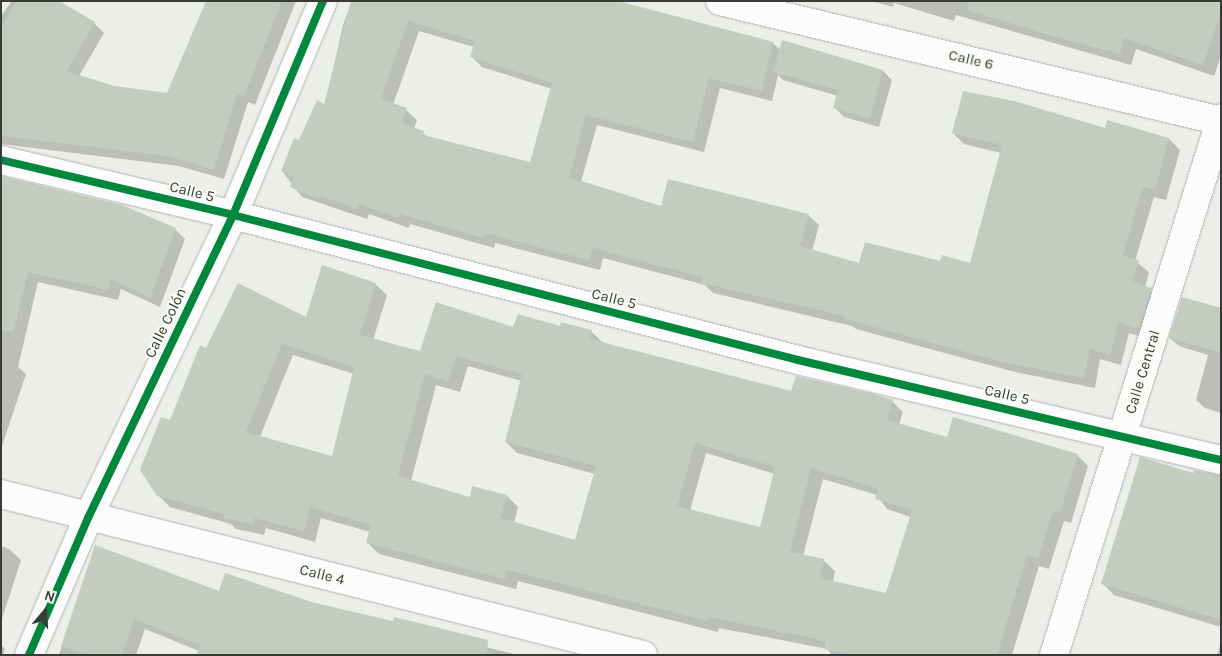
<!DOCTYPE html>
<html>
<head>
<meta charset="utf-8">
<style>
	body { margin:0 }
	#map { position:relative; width:1222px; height:656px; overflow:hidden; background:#ebeee9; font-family:Karla,sans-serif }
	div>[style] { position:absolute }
	.shadow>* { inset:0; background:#0003 }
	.building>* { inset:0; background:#c4cbbf }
	.roads { filter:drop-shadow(0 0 1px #b2b4b1) drop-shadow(0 0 1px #b2b4b1) }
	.minor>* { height:28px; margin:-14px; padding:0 14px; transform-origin:14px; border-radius:14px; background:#fcfcfc }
	.cycleway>* { height:8px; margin:-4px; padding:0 4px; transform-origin:4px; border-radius:4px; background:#00873e }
	span { translate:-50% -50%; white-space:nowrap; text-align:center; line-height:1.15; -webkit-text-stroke:4px #f8fdf4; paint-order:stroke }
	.street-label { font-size:15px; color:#393b38 }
	.frame { position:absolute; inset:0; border:2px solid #393b38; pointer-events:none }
	.north { position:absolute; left:20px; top:586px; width:50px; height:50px; -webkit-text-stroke:4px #f8fdf4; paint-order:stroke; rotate:18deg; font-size:14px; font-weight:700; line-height:20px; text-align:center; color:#393b38 }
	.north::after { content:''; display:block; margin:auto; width:18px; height:22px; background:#393b38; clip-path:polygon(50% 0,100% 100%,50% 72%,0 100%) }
</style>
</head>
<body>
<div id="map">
	<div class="shadow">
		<div style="clip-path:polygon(12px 1px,57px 1px,94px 23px,104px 33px,79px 76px,114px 88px,168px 94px,207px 2px,204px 1px,296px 1px,255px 105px,248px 102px,224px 179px,179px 166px,1px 144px,1px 16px)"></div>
		<div style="clip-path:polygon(evenodd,352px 1px,612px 1px,773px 43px,780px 50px,883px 71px,892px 80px,879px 127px,844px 117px,835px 108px,838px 96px,783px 80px,778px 75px,772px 101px,720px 88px,704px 152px,597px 125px,581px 182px,662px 207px,808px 215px,819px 225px,812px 251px,860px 264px,971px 264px,1001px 153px,964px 144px,953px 133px,1106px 129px,1108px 122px,1169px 139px,1180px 150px,1166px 200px,1154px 197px,1135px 261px,1149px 272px,1145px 287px,1162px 300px,1150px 339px,1129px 333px,1121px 365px,1100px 359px,1095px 388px,1015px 372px,856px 329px,852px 326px,713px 293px,705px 285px,603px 258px,600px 270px,495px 243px,494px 248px,410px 224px,409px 228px,369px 214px,367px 219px,302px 197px,282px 171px,325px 106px,343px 25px,352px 1px,419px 31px,474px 47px,471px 56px,482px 67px,552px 89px,531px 164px,429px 137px,414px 129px,417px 120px,406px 110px,393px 105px,419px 31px)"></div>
		<div style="clip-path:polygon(871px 1px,1218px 1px,1221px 2px,1221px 56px,1214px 76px,1136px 49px,1131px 65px,956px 15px,954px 21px,894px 3px,893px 7px)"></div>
		<div style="clip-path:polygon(1px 177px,175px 229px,185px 239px,160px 307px,121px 289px,118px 300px,38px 282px,18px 367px,26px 374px,1px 449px)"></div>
		<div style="clip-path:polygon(evenodd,375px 284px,387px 295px,373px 340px,421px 352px,514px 329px,561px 327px,591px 331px,603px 343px,792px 393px,892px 401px,903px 412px,899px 425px,948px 439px,1077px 455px,1088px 466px,1071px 523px,1064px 521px,1049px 569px,1039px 566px,1012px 655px,832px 655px,827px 649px,719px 628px,718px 632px,518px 581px,516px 589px,379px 554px,368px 543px,370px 532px,321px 518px,315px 542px,266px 528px,264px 535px,236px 529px,231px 524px,170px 507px,158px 495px,170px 422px,207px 349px,306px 319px,375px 284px,293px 355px,354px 374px,333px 457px,260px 437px,293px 355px,375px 284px,468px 366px,522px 381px,506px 442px,517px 453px,595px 474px,576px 542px,514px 523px,518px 507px,507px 496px,470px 498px,411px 481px,436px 385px,460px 392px,468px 366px,375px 284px,706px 453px,775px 474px,761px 529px,690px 511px,706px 453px,375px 284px,823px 479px,877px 495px,887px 509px,911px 517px,887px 594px,833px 582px,835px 571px,823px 560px,803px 556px,823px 479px)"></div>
		<div style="clip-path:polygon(1221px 309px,1221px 413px,1205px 408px,1196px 400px,1208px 355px,1179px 346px,1170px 338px)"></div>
		<div style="clip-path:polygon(1194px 475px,1221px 478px,1221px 627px,1114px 595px,1103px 584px)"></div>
		<div style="clip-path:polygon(1px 546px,9px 549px,21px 560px,1px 622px)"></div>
		<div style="clip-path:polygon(96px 546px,219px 593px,315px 604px,518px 655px,198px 655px,199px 651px,145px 629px,136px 655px,59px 655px)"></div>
		<div style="clip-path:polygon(1221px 642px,1221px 655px,1217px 655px)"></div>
		<div style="clip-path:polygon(1px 645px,5px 649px,3px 655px,1px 655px)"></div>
	</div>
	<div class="building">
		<div style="clip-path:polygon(17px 1px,59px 1px,95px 22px,67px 71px,114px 86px,167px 93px,206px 1px,282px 1px,244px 96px,237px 93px,214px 170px,168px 156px,1px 136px,1px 27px)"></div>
		<div style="clip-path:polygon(evenodd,351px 1px,618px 1px,773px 42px,762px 91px,709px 78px,693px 142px,586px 115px,569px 177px,661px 206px,668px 179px,809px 214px,800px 246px,859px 263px,865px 242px,940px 261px,942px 255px,970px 263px,1002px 145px,952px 133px,963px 91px,1014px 101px,1105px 128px,1107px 120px,1169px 138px,1155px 190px,1143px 187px,1123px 256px,1139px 260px,1132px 282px,1152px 288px,1139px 329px,1118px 323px,1110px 355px,1090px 349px,1084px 378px,1003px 362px,844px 319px,844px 316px,701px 283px,702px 277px,593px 248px,589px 260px,484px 233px,483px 238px,400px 214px,399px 218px,358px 204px,356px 209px,321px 196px,319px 199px,290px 187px,294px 177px,281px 171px,294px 138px,299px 140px,317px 100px,324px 104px,351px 1px,408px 21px,475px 41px,470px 57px,552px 83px,530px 162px,423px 135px,424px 131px,402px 123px,407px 108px,381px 99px,408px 21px)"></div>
		<div style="clip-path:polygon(968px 1px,1221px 1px,1221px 13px,1203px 65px,1124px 38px,1120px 54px,1052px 36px,967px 10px)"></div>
		<div style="clip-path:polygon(782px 40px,883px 70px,870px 119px,833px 108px,838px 90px,773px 72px)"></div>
		<div style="clip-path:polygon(1px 176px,122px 205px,176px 228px,150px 298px,111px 279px,108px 290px,28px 272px,14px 331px,1px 330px)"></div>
		<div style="clip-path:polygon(evenodd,322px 265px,376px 283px,360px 335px,420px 351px,436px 302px,513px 327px,518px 314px,560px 326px,561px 322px,592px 330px,590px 339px,791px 391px,796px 376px,874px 394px,893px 400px,887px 420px,947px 437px,953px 417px,1078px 454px,1060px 513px,1053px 511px,1038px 559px,1027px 555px,997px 655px,851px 655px,824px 649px,826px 641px,708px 617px,707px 621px,507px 570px,505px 579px,366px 543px,371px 525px,310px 507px,304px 531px,254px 518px,253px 524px,223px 518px,224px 514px,157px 496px,140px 470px,161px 417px,170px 420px,200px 345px,206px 348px,238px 283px,306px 317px,322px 265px,282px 344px,354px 367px,332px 456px,246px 432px,282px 344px,322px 265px,456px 356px,522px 374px,505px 442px,596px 466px,575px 540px,501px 518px,507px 495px,472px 486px,470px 497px,398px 476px,425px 374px,448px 382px,456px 356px,322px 265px,695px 443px,775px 467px,760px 527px,677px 506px,695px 443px,322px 265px,811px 468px,878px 489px,875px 499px,912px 510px,886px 593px,820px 578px,824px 559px,790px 552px,811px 468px)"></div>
		<div style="clip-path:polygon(1182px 297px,1221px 308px,1221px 353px,1169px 338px)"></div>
		<div style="clip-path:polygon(1140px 457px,1193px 473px,1194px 470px,1221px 475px,1221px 620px,1101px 584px)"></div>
		<div style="clip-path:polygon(95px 545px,219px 591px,225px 573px,315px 603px,393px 621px,394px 617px,488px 640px,487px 655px,196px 655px,200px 645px,134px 619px,122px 655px,88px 655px,61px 646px)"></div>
	</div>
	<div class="roads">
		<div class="minor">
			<div style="left:720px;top:1px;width:515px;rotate:13.47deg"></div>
			<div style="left:1px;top:160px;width:238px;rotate:13.3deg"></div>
			<div style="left:233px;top:215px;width:583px;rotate:14.39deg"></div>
			<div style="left:798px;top:360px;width:435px;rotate:13.3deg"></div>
			<div style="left:1px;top:494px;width:662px;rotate:14.08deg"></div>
			<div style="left:29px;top:655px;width:149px;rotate:-66.7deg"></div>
			<div style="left:88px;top:518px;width:336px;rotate:-64.4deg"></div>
			<div style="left:233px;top:215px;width:232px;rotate:-67.2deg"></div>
			<div style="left:1054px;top:655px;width:562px;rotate:-72.72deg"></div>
		</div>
	</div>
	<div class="cycleway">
		<div style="left:1px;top:160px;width:238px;rotate:13.3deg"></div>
		<div style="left:233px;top:215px;width:583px;rotate:14.39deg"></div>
		<div style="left:798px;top:360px;width:435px;rotate:13.3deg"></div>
		<div style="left:29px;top:655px;width:149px;rotate:-66.7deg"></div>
		<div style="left:88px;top:518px;width:336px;rotate:-64.4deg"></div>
		<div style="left:233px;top:215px;width:232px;rotate:-67.2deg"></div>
	</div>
	<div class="street-label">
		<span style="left:971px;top:60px;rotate:13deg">Calle 6</span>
		<span style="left:192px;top:192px;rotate:14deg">Calle 5</span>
		<span style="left:614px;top:299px;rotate:14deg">Calle 5</span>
		<span style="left:166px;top:323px;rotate:-64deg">Calle Colón</span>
		<span style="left:1143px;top:372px;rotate:-73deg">Calle Central</span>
		<span style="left:1007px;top:395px;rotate:13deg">Calle 5</span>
		<span style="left:322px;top:575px;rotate:14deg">Calle 4</span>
	</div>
	<div class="frame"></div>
	<div class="north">N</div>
</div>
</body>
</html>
